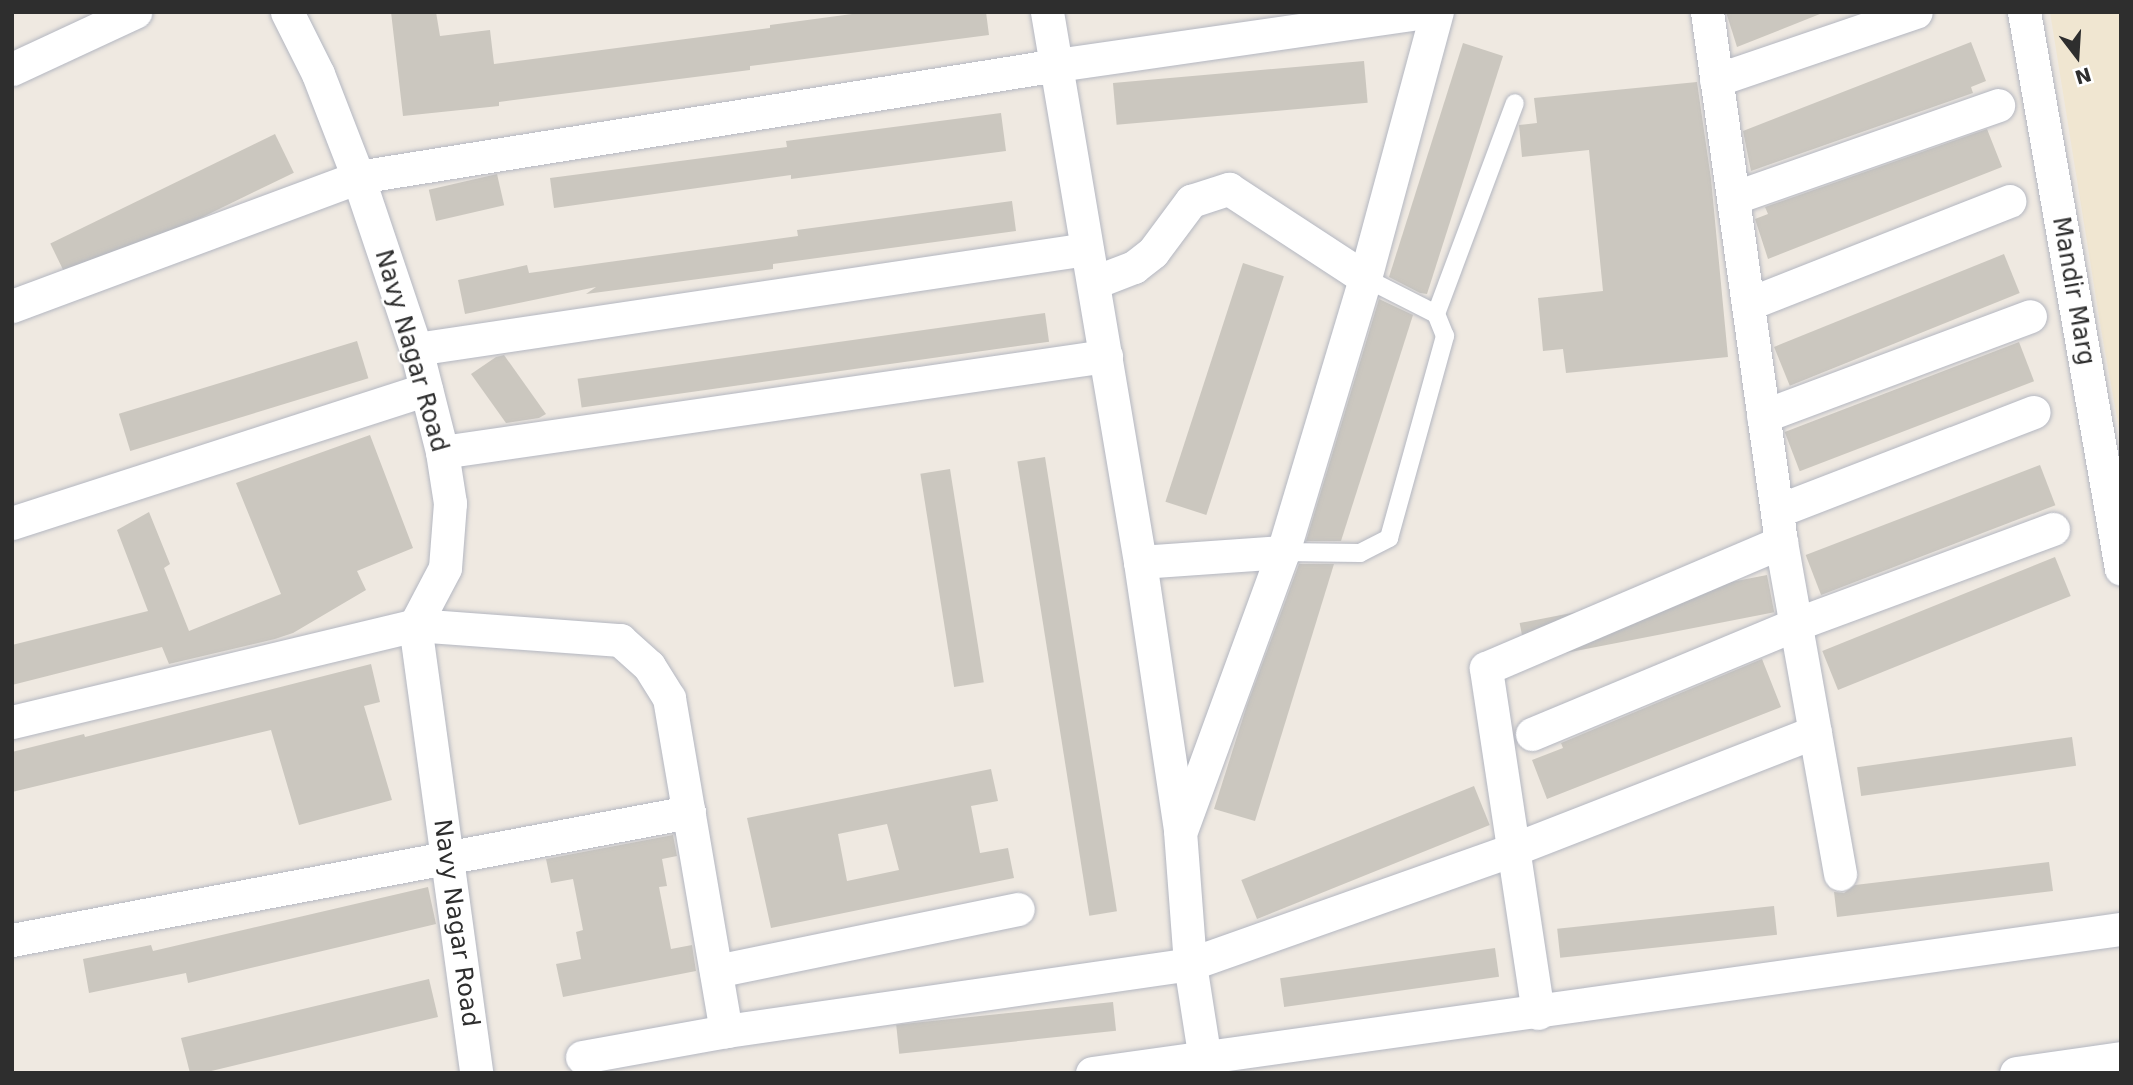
<!DOCTYPE html>
<html>
<head>
<meta charset="utf-8">
<style>
	body { margin:0 }
	#map { position:relative; width:2133px; height:1085px; overflow:hidden; background:#efe9e1; font-family:"DejaVu Sans",sans-serif }
	div>[style] { position:absolute }
	.education>* { inset:0; background:#f0e6d1 }
	.building>* { inset:0; background:#cbc7bf; transform-origin:0 0 }
	.roads { filter:drop-shadow(0 0 2px #b4b7c1) drop-shadow(0 0 2px #b4b7c1) }
	.lane>* { height:18px; margin:-9px; padding:0 9px; transform-origin:9px; border-radius:9px; background:#fff }
	.street>* { height:33px; margin:-16.5px; padding:0 16.5px; transform-origin:16.5px; border-radius:16.5px; background:#fff }
	span { translate:-50% -50%; white-space:nowrap; text-align:center; line-height:1.15; -webkit-text-stroke:5px #fff; paint-order:stroke }
	.street-label { font-size:24px; color:#2e2e2e }
	.frame { position:absolute; inset:0; border:14px solid #2e2e2e; pointer-events:none }
	.north { position:absolute; left:2042px; top:21px; width:70px; height:70px; -webkit-text-stroke:5px #fff; paint-order:stroke; rotate:163deg; font-size:19px; font-weight:700; line-height:28px; text-align:center; color:#2e2e2e }
	.north::after { content:''; display:block; margin:auto; width:24px; height:32px; background:#2e2e2e; clip-path:polygon(50% 0,100% 100%,50% 72%,0 100%) }
</style>
</head>
<body>
<div id="map">
	<div class="education">
		<div style="clip-path:polygon(2050px 12px,2121px 12px,2121px 440px,2101px 329px)"></div>
	</div>
	<div class="building">
		<div style="clip-path:polygon(391px 12px,436px 12px,440px 36px,490px 30px,494px 64px,770px 28px,770px 25px,867px 12px,986px 12px,989px 35px,750px 66px,750px 70px,499px 102px,499px 106px,403px 116px)"></div>
		<div style="clip-path:polygon(1726px 12px,1820px 12px,1820px 14px,1737px 47px)"></div>
		<div style="clip-path:polygon(1971px 42px,1986px 81px,1971px 87px,1973px 93px,1751px 171px,1743px 131px)"></div>
		<div style="clip-path:polygon(1463px 43px,1503px 56px,1427px 294px,1420px 293px,1389px 277px)"></div>
		<div style="left:1364px;top:61px;width:42px;height:252px;rotate:85deg"></div>
		<div style="clip-path:polygon(1697px 82px,1711px 179px,1728px 357px,1566px 373px,1563px 349px,1543px 351px,1538px 298px,1603px 291px,1589px 150px,1522px 157px,1519px 125px,1537px 123px,1534px 98px)"></div>
		<div style="clip-path:polygon(1001px 113px,1006px 151px,791px 179px,791px 175px,554px 208px,550px 178px,787px 147px,786px 141px)"></div>
		<div style="clip-path:polygon(1987px 129px,2002px 167px,1768px 259px,1755px 219px,1768px 214px,1765px 207px)"></div>
		<div style="left:275px;top:134px;width:43px;height:250px;rotate:64deg"></div>
		<div style="left:497px;top:174px;width:32px;height:70px;rotate:77deg"></div>
		<div style="clip-path:polygon(1012px 201px,1016px 231px,773px 264px,773px 269px,586px 294px,596px 287px,465px 314px,458px 280px,527px 265px,529px 273px,798px 236px,797px 230px)"></div>
		<div style="left:2004px;top:254px;width:42px;height:248px;rotate:68deg"></div>
		<div style="left:1243px;top:263px;width:43px;height:251px;rotate:18deg"></div>
		<div style="clip-path:polygon(1379px 299px,1413px 315px,1341px 541px,1306px 541px)"></div>
		<div style="left:1045px;top:313px;width:29px;height:472px;rotate:82deg"></div>
		<div style="left:357px;top:341px;width:39px;height:249px;rotate:73deg"></div>
		<div style="left:2019px;top:342px;width:42px;height:251px;rotate:69deg"></div>
		<div style="clip-path:polygon(504px 355px,546px 414px,539px 418px,506px 423px,471px 374px,496px 357px)"></div>
		<div style="clip-path:polygon(370px 435px,413px 548px,357px 571px,366px 590px,293px 633px,275px 639px,169px 664px,162px 647px,12px 685px,12px 645px,148px 611px,117px 530px,149px 512px,170px 564px,164px 568px,189px 631px,281px 594px,236px 483px)"></div>
		<div style="left:1045px;top:457px;width:460px;height:28px;rotate:81deg"></div>
		<div style="left:2040px;top:465px;width:43px;height:251px;rotate:69deg"></div>
		<div style="left:950px;top:469px;width:216px;height:30px;rotate:81deg"></div>
		<div style="left:2055px;top:557px;width:42px;height:251px;rotate:68deg"></div>
		<div style="clip-path:polygon(1299px 564px,1334px 564px,1255px 821px,1214px 809px,1247px 705px)"></div>
		<div style="left:1767px;top:575px;width:38px;height:252px;rotate:79deg"></div>
		<div style="clip-path:polygon(1762px 659px,1781px 707px,1547px 799px,1532px 760px,1563px 748px,1561px 743px)"></div>
		<div style="clip-path:polygon(371px 664px,380px 702px,364px 706px,392px 800px,299px 825px,271px 730px,12px 792px,12px 752px,84px 734px,85px 737px)"></div>
		<div style="left:2072px;top:737px;width:29px;height:217px;rotate:82deg"></div>
		<div style="clip-path:polygon(evenodd,991px 769px,998px 801px,971px 806px,980px 853px,1008px 848px,1014px 878px,771px 928px,747px 818px,991px 769px,887px 824px,899px 870px,847px 881px,838px 834px,887px 824px)"></div>
		<div style="left:1474px;top:786px;width:42px;height:251px;rotate:68deg"></div>
		<div style="clip-path:polygon(673px 835px,677px 856px,662px 859px,667px 886px,659px 887px,671px 949px,692px 945px,696px 971px,563px 997px,556px 964px,581px 959px,576px 932px,583px 930px,573px 879px,551px 883px,546px 859px)"></div>
		<div style="clip-path:polygon(2049px 862px,2053px 891px,1837px 917px,1834px 892px,1844px 893px,1855px 885px)"></div>
		<div style="clip-path:polygon(428px 887px,436px 924px,188px 983px,186px 973px,89px 993px,83px 959px,151px 945px,153px 951px)"></div>
		<div style="left:1774px;top:906px;width:29px;height:218px;rotate:84deg"></div>
		<div style="left:1495px;top:948px;width:29px;height:217px;rotate:82deg"></div>
		<div style="clip-path:polygon(429px 979px,438px 1017px,203px 1073px,190px 1073px,181px 1038px)"></div>
		<div style="left:1113px;top:1002px;width:29px;height:218px;rotate:84deg"></div>
	</div>
	<div class="roads">
		<div class="lane">
			<div style="left:1436px;top:314px;width:225px;rotate:-69.5deg"></div>
			<div style="left:1283px;top:552px;width:77px;rotate:0.7deg"></div>
			<div style="left:1360px;top:553px;width:33px;rotate:-27deg"></div>
			<div style="left:1389px;top:538px;width:210px;rotate:-74.5deg"></div>
			<div style="left:1445px;top:336px;width:24px;rotate:-112deg"></div>
			<div style="left:1436px;top:314px;width:80px;rotate:-153.1deg"></div>
		</div>
		<div class="street">
			<div style="left:287px;top:12px;width:69px;rotate:63.4deg"></div>
			<div style="left:318px;top:74px;width:110px;rotate:68.8deg"></div>
			<div style="left:358px;top:177px;width:182px;rotate:71.4deg"></div>
			<div style="left:416px;top:349px;width:106px;rotate:75.8deg"></div>
			<div style="left:442px;top:452px;width:52px;rotate:81.1deg"></div>
			<div style="left:450px;top:503px;width:65px;rotate:94.4deg"></div>
			<div style="left:445px;top:568px;width:64px;rotate:117.8deg"></div>
			<div style="left:415px;top:625px;width:452px;rotate:82.2deg"></div>
			<div style="left:1047px;top:12px;width:558px;rotate:80.4deg"></div>
			<div style="left:1140px;top:562px;width:272px;rotate:81.5deg"></div>
			<div style="left:1180px;top:831px;width:133px;rotate:85.7deg"></div>
			<div style="left:1190px;top:964px;width:110px;rotate:81.1deg"></div>
			<div style="left:1707px;top:12px;width:535px;rotate:82.05deg"></div>
			<div style="left:1781px;top:542px;width:337px;rotate:79.9deg"></div>
			<div style="left:2024px;top:12px;width:565px;rotate:80.12deg"></div>
			<div style="left:12px;top:69px;width:136px;rotate:-24.9deg"></div>
			<div style="left:1716px;top:80px;width:211px;rotate:-18.8deg"></div>
			<div style="left:1733px;top:198px;width:281px;rotate:-19.3deg"></div>
			<div style="left:1095px;top:282px;width:42px;rotate:-21deg"></div>
			<div style="left:1134px;top:267px;width:24px;rotate:-38deg"></div>
			<div style="left:1153px;top:252px;width:64px;rotate:-53.3deg"></div>
			<div style="left:1191px;top:201px;width:40px;rotate:-18deg"></div>
			<div style="left:1229px;top:189px;width:163px;rotate:33.2deg"></div>
			<div style="left:1748px;top:304px;width:281px;rotate:-21.5deg"></div>
			<div style="left:12px;top:306px;width:369px;rotate:-20.4deg"></div>
			<div style="left:358px;top:177px;width:708px;rotate:-9.1deg"></div>
			<div style="left:1057px;top:65px;width:372px;rotate:-8.2deg"></div>
			<div style="left:416px;top:349px;width:678px;rotate:-8.48deg"></div>
			<div style="left:1763px;top:416px;width:285px;rotate:-20.5deg"></div>
			<div style="left:442px;top:452px;width:671px;rotate:-8.23deg"></div>
			<div style="left:1777px;top:511px;width:275px;rotate:-21.1deg"></div>
			<div style="left:12px;top:523px;width:435px;rotate:-17.9deg"></div>
			<div style="left:1140px;top:562px;width:143px;rotate:-4deg"></div>
			<div style="left:12px;top:722px;width:415px;rotate:-13.5deg"></div>
			<div style="left:415px;top:625px;width:206px;rotate:4.2deg"></div>
			<div style="left:620px;top:640px;width:39px;rotate:42deg"></div>
			<div style="left:649px;top:666px;width:38px;rotate:58deg"></div>
			<div style="left:669px;top:698px;width:338px;rotate:80.3deg"></div>
			<div style="left:1532px;top:734px;width:286px;rotate:-22.6deg"></div>
			<div style="left:1796px;top:624px;width:274px;rotate:-20.3deg"></div>
			<div style="left:1182px;top:828px;width:294px;rotate:-69.9deg"></div>
			<div style="left:1283px;top:552px;width:286px;rotate:-73.3deg"></div>
			<div style="left:1365px;top:278px;width:276px;rotate:-74.9deg"></div>
			<div style="left:12px;top:940px;width:689px;rotate:-10.71deg"></div>
			<div style="left:716px;top:971px;width:308px;rotate:-11.6deg"></div>
			<div style="left:1538px;top:1013px;width:349px;rotate:-98.6deg"></div>
			<div style="left:1486px;top:668px;width:321px;rotate:-23.1deg"></div>
			<div style="left:582px;top:1057px;width:146px;rotate:-10.2deg"></div>
			<div style="left:726px;top:1031px;width:469px;rotate:-8.2deg"></div>
			<div style="left:1190px;top:964px;width:342px;rotate:-19.5deg"></div>
			<div style="left:1512px;top:850px;width:325px;rotate:-21.3deg"></div>
			<div style="left:1092px;top:1073px;width:1039px;rotate:-7.97deg"></div>
			<div style="left:2016px;top:1073px;width:106px;rotate:-8.1deg"></div>
		</div>
	</div>
	<div class="street-label">
		<span style="left:2073px;top:291px;rotate:80deg">Mandir Marg</span>
		<span style="left:411px;top:351px;rotate:74deg">Navy Nagar Road</span>
		<span style="left:456px;top:923px;rotate:82deg">Navy Nagar Road</span>
	</div>
	<div class="frame"></div>
	<div class="north">N</div>
</div>
</body>
</html>
